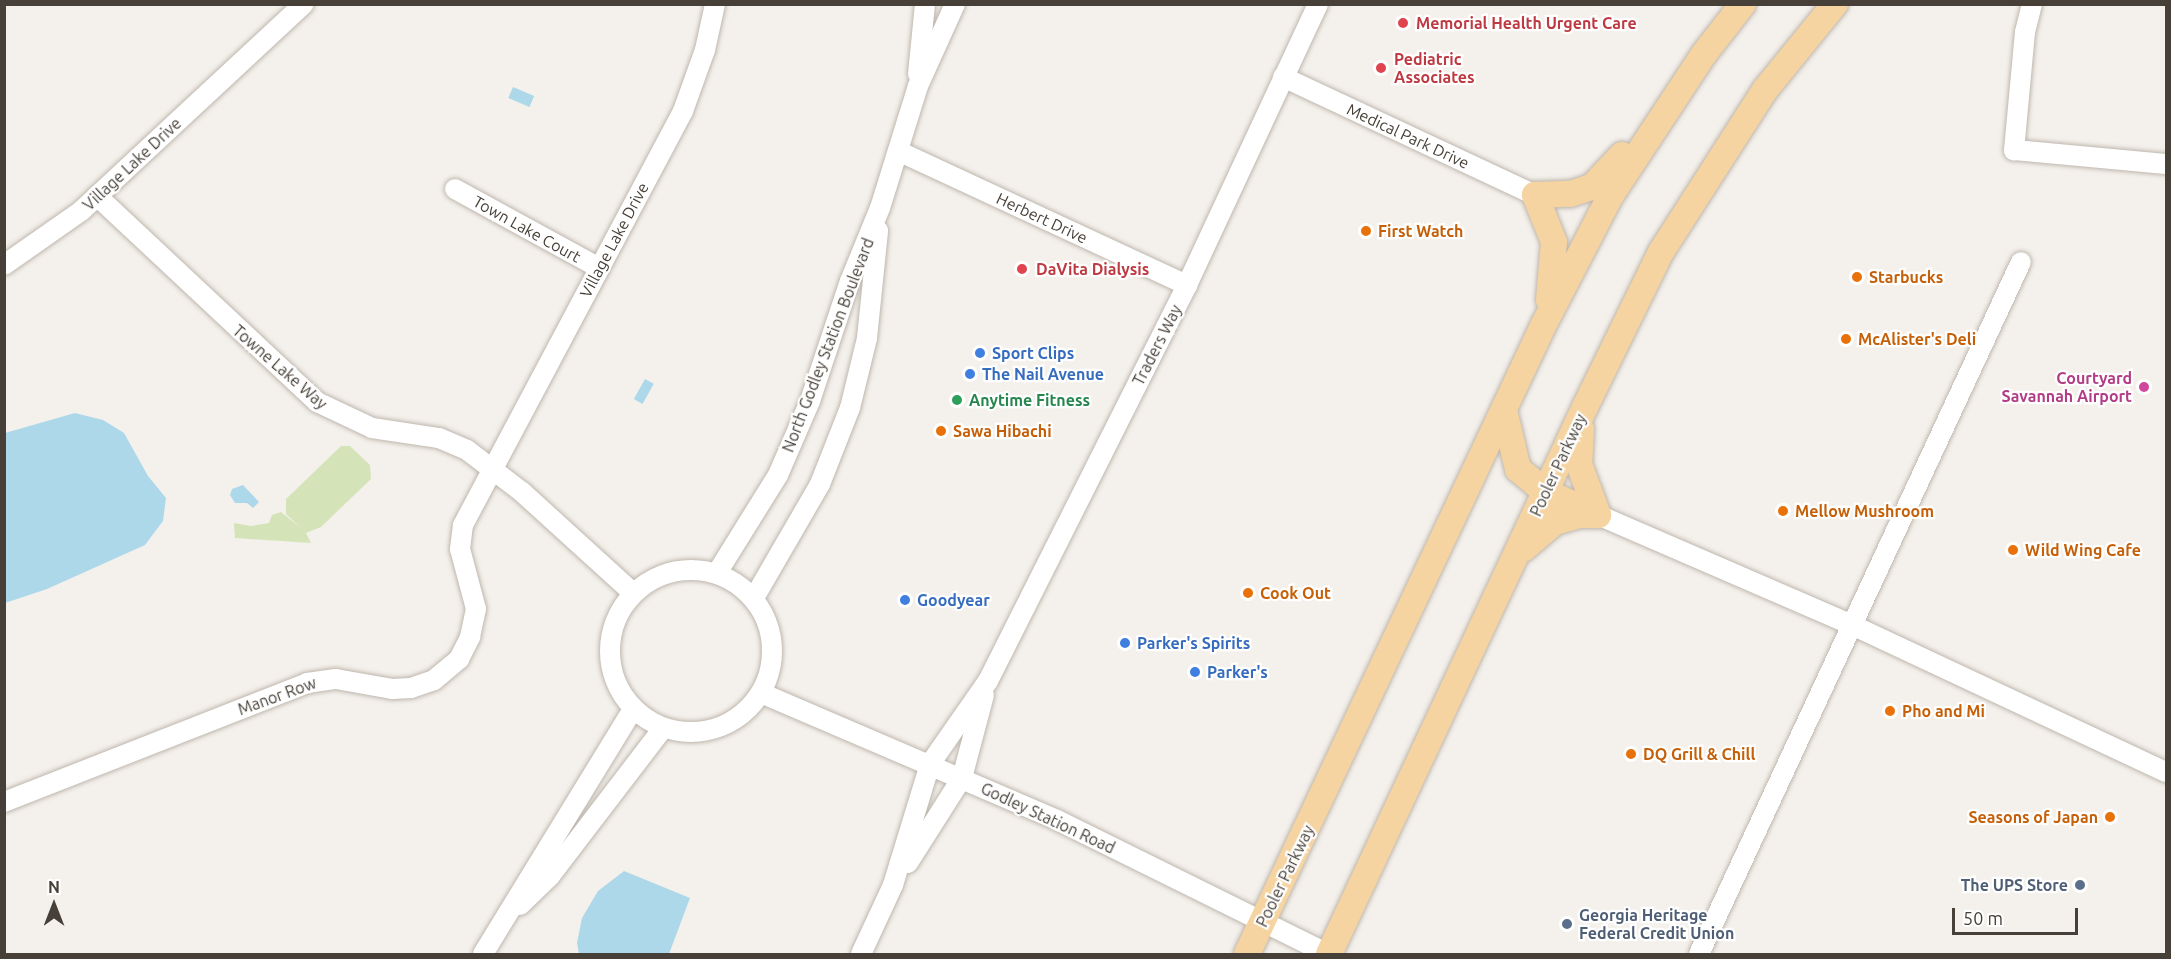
<!DOCTYPE html>
<html>
<head>
<meta charset="utf-8">
<style>
	body { margin:0 }
	#map { position:relative; width:2171px; height:959px; overflow:hidden; background:#f4f0eb; font-family:Ubuntu,sans-serif }
	div>[style] { position:absolute }
	.green>* { inset:0; background:#d5e4b8 }
	.water>* { inset:0; background:#add8ea; transform-origin:0 0 }
	.roads { filter:drop-shadow(0 0 2px #beb7ae) drop-shadow(0 0 2px #beb7ae) }
	.minor>* { height:20px; margin:-10px; padding:0 10px; transform-origin:10px; border-radius:10px; background:#fff }
	.minor>.ring { margin:-10px; padding:0; box-sizing:content-box; background:none; border:20px solid #fff; border-radius:50% }
	.major>* { height:26px; margin:-13px; padding:0 13px; transform-origin:13px; border-radius:13px; background:#f5d4a2 }
	.dots>* { width:16px; height:16px; translate:-50% -50%; box-sizing:border-box; border:3px solid #fff; border-radius:50% }
	span { translate:-50% -50%; white-space:nowrap; text-align:center; line-height:1.15; -webkit-text-stroke:4.5px #fff; paint-order:stroke }
	.health-label { font-size:16px; color:#be3a42; font-weight:700 }
	.left { translate:0 -50%; text-align:left }
	.street-label { font-size:16px; color:#474039 }
	.food-label { font-size:16px; color:#c56008; font-weight:700 }
	.right { translate:-100% -50%; text-align:right }
	.shop-label { font-size:16px; color:#366cbe; font-weight:700 }
	.hotel-label { font-size:16px; color:#b23c85; font-weight:700 }
	.leisure-label { font-size:16px; color:#27864d; font-weight:700 }
	.service-label { font-size:16px; color:#4e5e75; font-weight:700 }
	.frame { position:absolute; inset:0; border:6px solid #474039; pointer-events:none }
	.north { position:absolute; left:24px; top:875px; width:60px; height:60px; -webkit-text-stroke:4px #fff; paint-order:stroke; rotate:0deg; font-size:16px; font-weight:700; line-height:24px; text-align:center; color:#474039 }
	.north::after { content:''; display:block; margin:auto; width:21px; height:27px; background:#474039; clip-path:polygon(50% 0,100% 100%,50% 72%,0 100%) }
	.scale { position:absolute; left:1952px; top:908px; width:126px; height:27px; box-sizing:border-box; border:3px solid #474039; border-top:0; padding-left:8px; font-size:18px; line-height:21px; white-space:nowrap; color:#474039; -webkit-text-stroke:4px #fff; paint-order:stroke }
</style>
</head>
<body>
<div id="map">
	<div class="green">
		<div style="clip-path:polygon(341px 446px,350px 446px,370px 465px,371px 479px,321px 527px,306px 533px,311px 543px,235px 538px,234px 523px,251px 526px,269px 523px,272px 515px,281px 512px,301px 528px,286px 514px,286px 499px)"></div>
	</div>
	<div class="water">
		<div style="left:513px;top:87px;width:23px;height:12px;rotate:23deg"></div>
		<div style="left:645px;top:379px;width:10px;height:23px;rotate:29deg"></div>
		<div style="clip-path:polygon(75px 413px,103px 420px,124px 433px,148px 476px,166px 498px,163px 521px,145px 545px,47px 589px,5px 603px,5px 433px)"></div>
		<div style="clip-path:polygon(243px 485px,259px 502px,253px 508px,247px 503px,235px 503px,230px 495px,232px 489px)"></div>
		<div style="clip-path:polygon(624px 871px,690px 898px,669px 954px,579px 954px,577px 943px,582px 918px,598px 891px)"></div>
	</div>
	<div class="roads">
		<div class="minor">
			<div style="left:2032px;top:4px;width:29px;rotate:104deg"></div>
			<div style="left:2025px;top:32px;width:119px;rotate:95.3deg"></div>
			<div style="left:2014px;top:150px;width:153px;rotate:5.3deg"></div>
			<div style="left:918px;top:74px;width:70px;rotate:-84.3deg"></div>
			<div style="left:1283px;top:77px;width:278px;rotate:25.1deg"></div>
			<div style="left:898px;top:151px;width:319px;rotate:24.9deg"></div>
			<div style="left:455px;top:189px;width:164px;rotate:28.7deg"></div>
			<div style="left:97px;top:196px;width:301px;rotate:43.1deg"></div>
			<div style="left:317px;top:402px;width:61px;rotate:25.3deg"></div>
			<div style="left:372px;top:428px;width:68px;rotate:8.5deg"></div>
			<div style="left:439px;top:438px;width:30px;rotate:23deg"></div>
			<div style="left:467px;top:450px;width:69px;rotate:37.4deg"></div>
			<div style="left:522px;top:492px;width:150px;rotate:42.3deg"></div>
			<div style="left:4px;top:265px;width:94px;rotate:-35deg"></div>
			<div style="left:81px;top:211px;width:304px;rotate:-42.9deg"></div>
			<div style="left:1598px;top:515px;width:277px;rotate:23.4deg"></div>
			<div style="left:1852px;top:625px;width:347px;rotate:25.1deg"></div>
			<div class="ring" style="left:610px;top:570px;width:142px;height:142px"></div>
			<div style="left:717px;top:573px;width:115px;rotate:-58.1deg"></div>
			<div style="left:778px;top:475px;width:81px;rotate:-66.6deg"></div>
			<div style="left:810px;top:401px;width:126px;rotate:-71.6deg"></div>
			<div style="left:850px;top:281px;width:79px;rotate:-67.7deg"></div>
			<div style="left:880px;top:208px;width:128px;rotate:-72.7deg"></div>
			<div style="left:918px;top:86px;width:90px;rotate:-65.7deg"></div>
			<div style="left:754px;top:598px;width:132px;rotate:-59.9deg"></div>
			<div style="left:820px;top:484px;width:82px;rotate:-68.5deg"></div>
			<div style="left:850px;top:408px;width:72px;rotate:-76.3deg"></div>
			<div style="left:867px;top:338px;width:108px;rotate:-84.1deg"></div>
			<div style="left:761px;top:693px;width:322px;rotate:23.2deg"></div>
			<div style="left:1057px;top:820px;width:302px;rotate:26.3deg"></div>
			<div style="left:4px;top:802px;width:326px;rotate:-21.4deg"></div>
			<div style="left:307px;top:683px;width:29px;rotate:-8deg"></div>
			<div style="left:336px;top:679px;width:58px;rotate:10deg"></div>
			<div style="left:393px;top:689px;width:18px;rotate:-3deg"></div>
			<div style="left:411px;top:688px;width:24px;rotate:-19deg"></div>
			<div style="left:434px;top:680px;width:33px;rotate:-40deg"></div>
			<div style="left:459px;top:659px;width:25px;rotate:-63deg"></div>
			<div style="left:470px;top:637px;width:29px;rotate:-78deg"></div>
			<div style="left:476px;top:609px;width:62px;rotate:-104.9deg"></div>
			<div style="left:460px;top:549px;width:24px;rotate:-83deg"></div>
			<div style="left:463px;top:525px;width:469px;rotate:-62deg"></div>
			<div style="left:683px;top:111px;width:65px;rotate:-70.2deg"></div>
			<div style="left:705px;top:50px;width:47px;rotate:-77.7deg"></div>
			<div style="left:908px;top:863px;width:101px;rotate:-57.6deg"></div>
			<div style="left:962px;top:778px;width:86px;rotate:-75.2deg"></div>
			<div style="left:520px;top:905px;width:42px;rotate:-44deg"></div>
			<div style="left:550px;top:876px;width:186px;rotate:-52.6deg"></div>
			<div style="left:483px;top:954px;width:287px;rotate:-58.5deg"></div>
			<div style="left:861px;top:954px;width:76px;rotate:-65.1deg"></div>
			<div style="left:893px;top:885px;width:127px;rotate:-73deg"></div>
			<div style="left:930px;top:764px;width:101px;rotate:-55.1deg"></div>
			<div style="left:988px;top:681px;width:443px;rotate:-63.3deg"></div>
			<div style="left:1187px;top:285px;width:310px;rotate:-65deg"></div>
			<div style="left:1699px;top:954px;width:763px;rotate:-65.05deg"></div>
		</div>
		<div class="major">
			<div style="left:1549px;top:300px;width:58px;rotate:-85.1deg"></div>
			<div style="left:1554px;top:242px;width:51px;rotate:-112deg"></div>
			<div style="left:1535px;top:195px;width:35px;rotate:-2deg"></div>
			<div style="left:1570px;top:194px;width:23px;rotate:-18deg"></div>
			<div style="left:1592px;top:187px;width:44px;rotate:-46.8deg"></div>
			<div style="left:1504px;top:410px;width:61px;rotate:76.7deg"></div>
			<div style="left:1518px;top:469px;width:35px;rotate:40deg"></div>
			<div style="left:1545px;top:492px;width:58px;rotate:23.5deg"></div>
			<div style="left:1581px;top:429px;width:35px;rotate:93deg"></div>
			<div style="left:1579px;top:464px;width:54px;rotate:69.6deg"></div>
			<div style="left:1523px;top:549px;width:42px;rotate:-40.2deg"></div>
			<div style="left:1555px;top:522px;width:25px;rotate:-16deg"></div>
			<div style="left:1579px;top:515px;width:19px"></div>
			<div style="left:1247px;top:954px;width:694px;rotate:-64.76deg"></div>
			<div style="left:1543px;top:326px;width:148px;rotate:-62.6deg"></div>
			<div style="left:1611px;top:195px;width:169px;rotate:-56.6deg"></div>
			<div style="left:1704px;top:54px;width:63px;rotate:-52deg"></div>
			<div style="left:1329px;top:954px;width:604px;rotate:-64.92deg"></div>
			<div style="left:1585px;top:407px;width:173px;rotate:-63.9deg"></div>
			<div style="left:1661px;top:252px;width:193px;rotate:-57.3deg"></div>
			<div style="left:1765px;top:90px;width:111px;rotate:-50.9deg"></div>
		</div>
	</div>
	<div class="dots">
		<div style="left:1403px;top:23px;background:#e0444e"></div>
		<div style="left:1381px;top:68px;background:#e0444e"></div>
		<div style="left:1366px;top:231px;background:#e8710a"></div>
		<div style="left:1022px;top:269px;background:#e0444e"></div>
		<div style="left:1857px;top:277px;background:#e8710a"></div>
		<div style="left:1846px;top:339px;background:#e8710a"></div>
		<div style="left:980px;top:353px;background:#3f7fe0"></div>
		<div style="left:970px;top:374px;background:#3f7fe0"></div>
		<div style="left:2144px;top:387px;background:#d1479c"></div>
		<div style="left:957px;top:400px;background:#2e9e5b"></div>
		<div style="left:941px;top:431px;background:#e8710a"></div>
		<div style="left:1783px;top:511px;background:#e8710a"></div>
		<div style="left:2013px;top:550px;background:#e8710a"></div>
		<div style="left:1248px;top:593px;background:#e8710a"></div>
		<div style="left:905px;top:600px;background:#3f7fe0"></div>
		<div style="left:1125px;top:643px;background:#3f7fe0"></div>
		<div style="left:1195px;top:672px;background:#3f7fe0"></div>
		<div style="left:1890px;top:711px;background:#e8710a"></div>
		<div style="left:1631px;top:754px;background:#e8710a"></div>
		<div style="left:2110px;top:817px;background:#e8710a"></div>
		<div style="left:2080px;top:885px;background:#5c6f8a"></div>
		<div style="left:1567px;top:924px;background:#5c6f8a"></div>
	</div>
	<div class="health-label">
		<span class="left" style="left:1416px;top:23px">Memorial Health Urgent Care</span>
		<span class="left" style="left:1394px;top:68px">Pediatric<br>Associates</span>
		<span class="left" style="left:1036px;top:269px">DaVita Dialysis</span>
	</div>
	<div class="street-label">
		<span style="left:1408px;top:136px;rotate:25deg">Medical Park Drive</span>
		<span style="left:132px;top:164px;rotate:-43deg">Village Lake Drive</span>
		<span style="left:1042px;top:218px;rotate:25deg">Herbert Drive</span>
		<span style="left:527px;top:229px;rotate:29deg">Town Lake Court</span>
		<span style="left:614px;top:240px;rotate:-62deg">Village Lake Drive</span>
		<span style="left:828px;top:345px;rotate:-69deg">North Godley Station Boulevard</span>
		<span style="left:1157px;top:345px;rotate:-63deg">Traders Way</span>
		<span style="left:280px;top:367px;rotate:41deg">Towne Lake Way</span>
		<span style="left:1558px;top:465px;rotate:-65deg">Pooler Parkway</span>
		<span style="left:277px;top:696px;rotate:-20deg">Manor Row</span>
		<span style="left:1048px;top:818px;rotate:25deg">Godley Station Road</span>
		<span style="left:1285px;top:876px;rotate:-64deg">Pooler Parkway</span>
	</div>
	<div class="food-label">
		<span class="left" style="left:1378px;top:231px">First Watch</span>
		<span class="left" style="left:1869px;top:277px">Starbucks</span>
		<span class="left" style="left:1858px;top:339px">McAlister's Deli</span>
		<span class="left" style="left:953px;top:431px">Sawa Hibachi</span>
		<span class="left" style="left:1795px;top:511px">Mellow Mushroom</span>
		<span class="left" style="left:2025px;top:550px">Wild Wing Cafe</span>
		<span class="left" style="left:1260px;top:593px">Cook Out</span>
		<span class="left" style="left:1902px;top:711px">Pho and Mi</span>
		<span class="left" style="left:1643px;top:754px">DQ Grill &amp; Chill</span>
		<span class="right" style="left:2098px;top:817px">Seasons of Japan</span>
	</div>
	<div class="shop-label">
		<span class="left" style="left:992px;top:353px">Sport Clips</span>
		<span class="left" style="left:982px;top:374px">The Nail Avenue</span>
		<span class="left" style="left:917px;top:600px">Goodyear</span>
		<span class="left" style="left:1137px;top:643px">Parker's Spirits</span>
		<span class="left" style="left:1207px;top:672px">Parker's</span>
	</div>
	<div class="hotel-label">
		<span class="right" style="left:2132px;top:387px">Courtyard<br>Savannah Airport</span>
	</div>
	<div class="leisure-label">
		<span class="left" style="left:969px;top:400px">Anytime Fitness</span>
	</div>
	<div class="service-label">
		<span class="right" style="left:2068px;top:885px">The UPS Store</span>
		<span class="left" style="left:1579px;top:924px">Georgia Heritage<br>Federal Credit Union</span>
	</div>
	<div class="frame"></div>
	<div class="north">N</div>
	<div class="scale">50 m</div>
</div>
</body>
</html>
